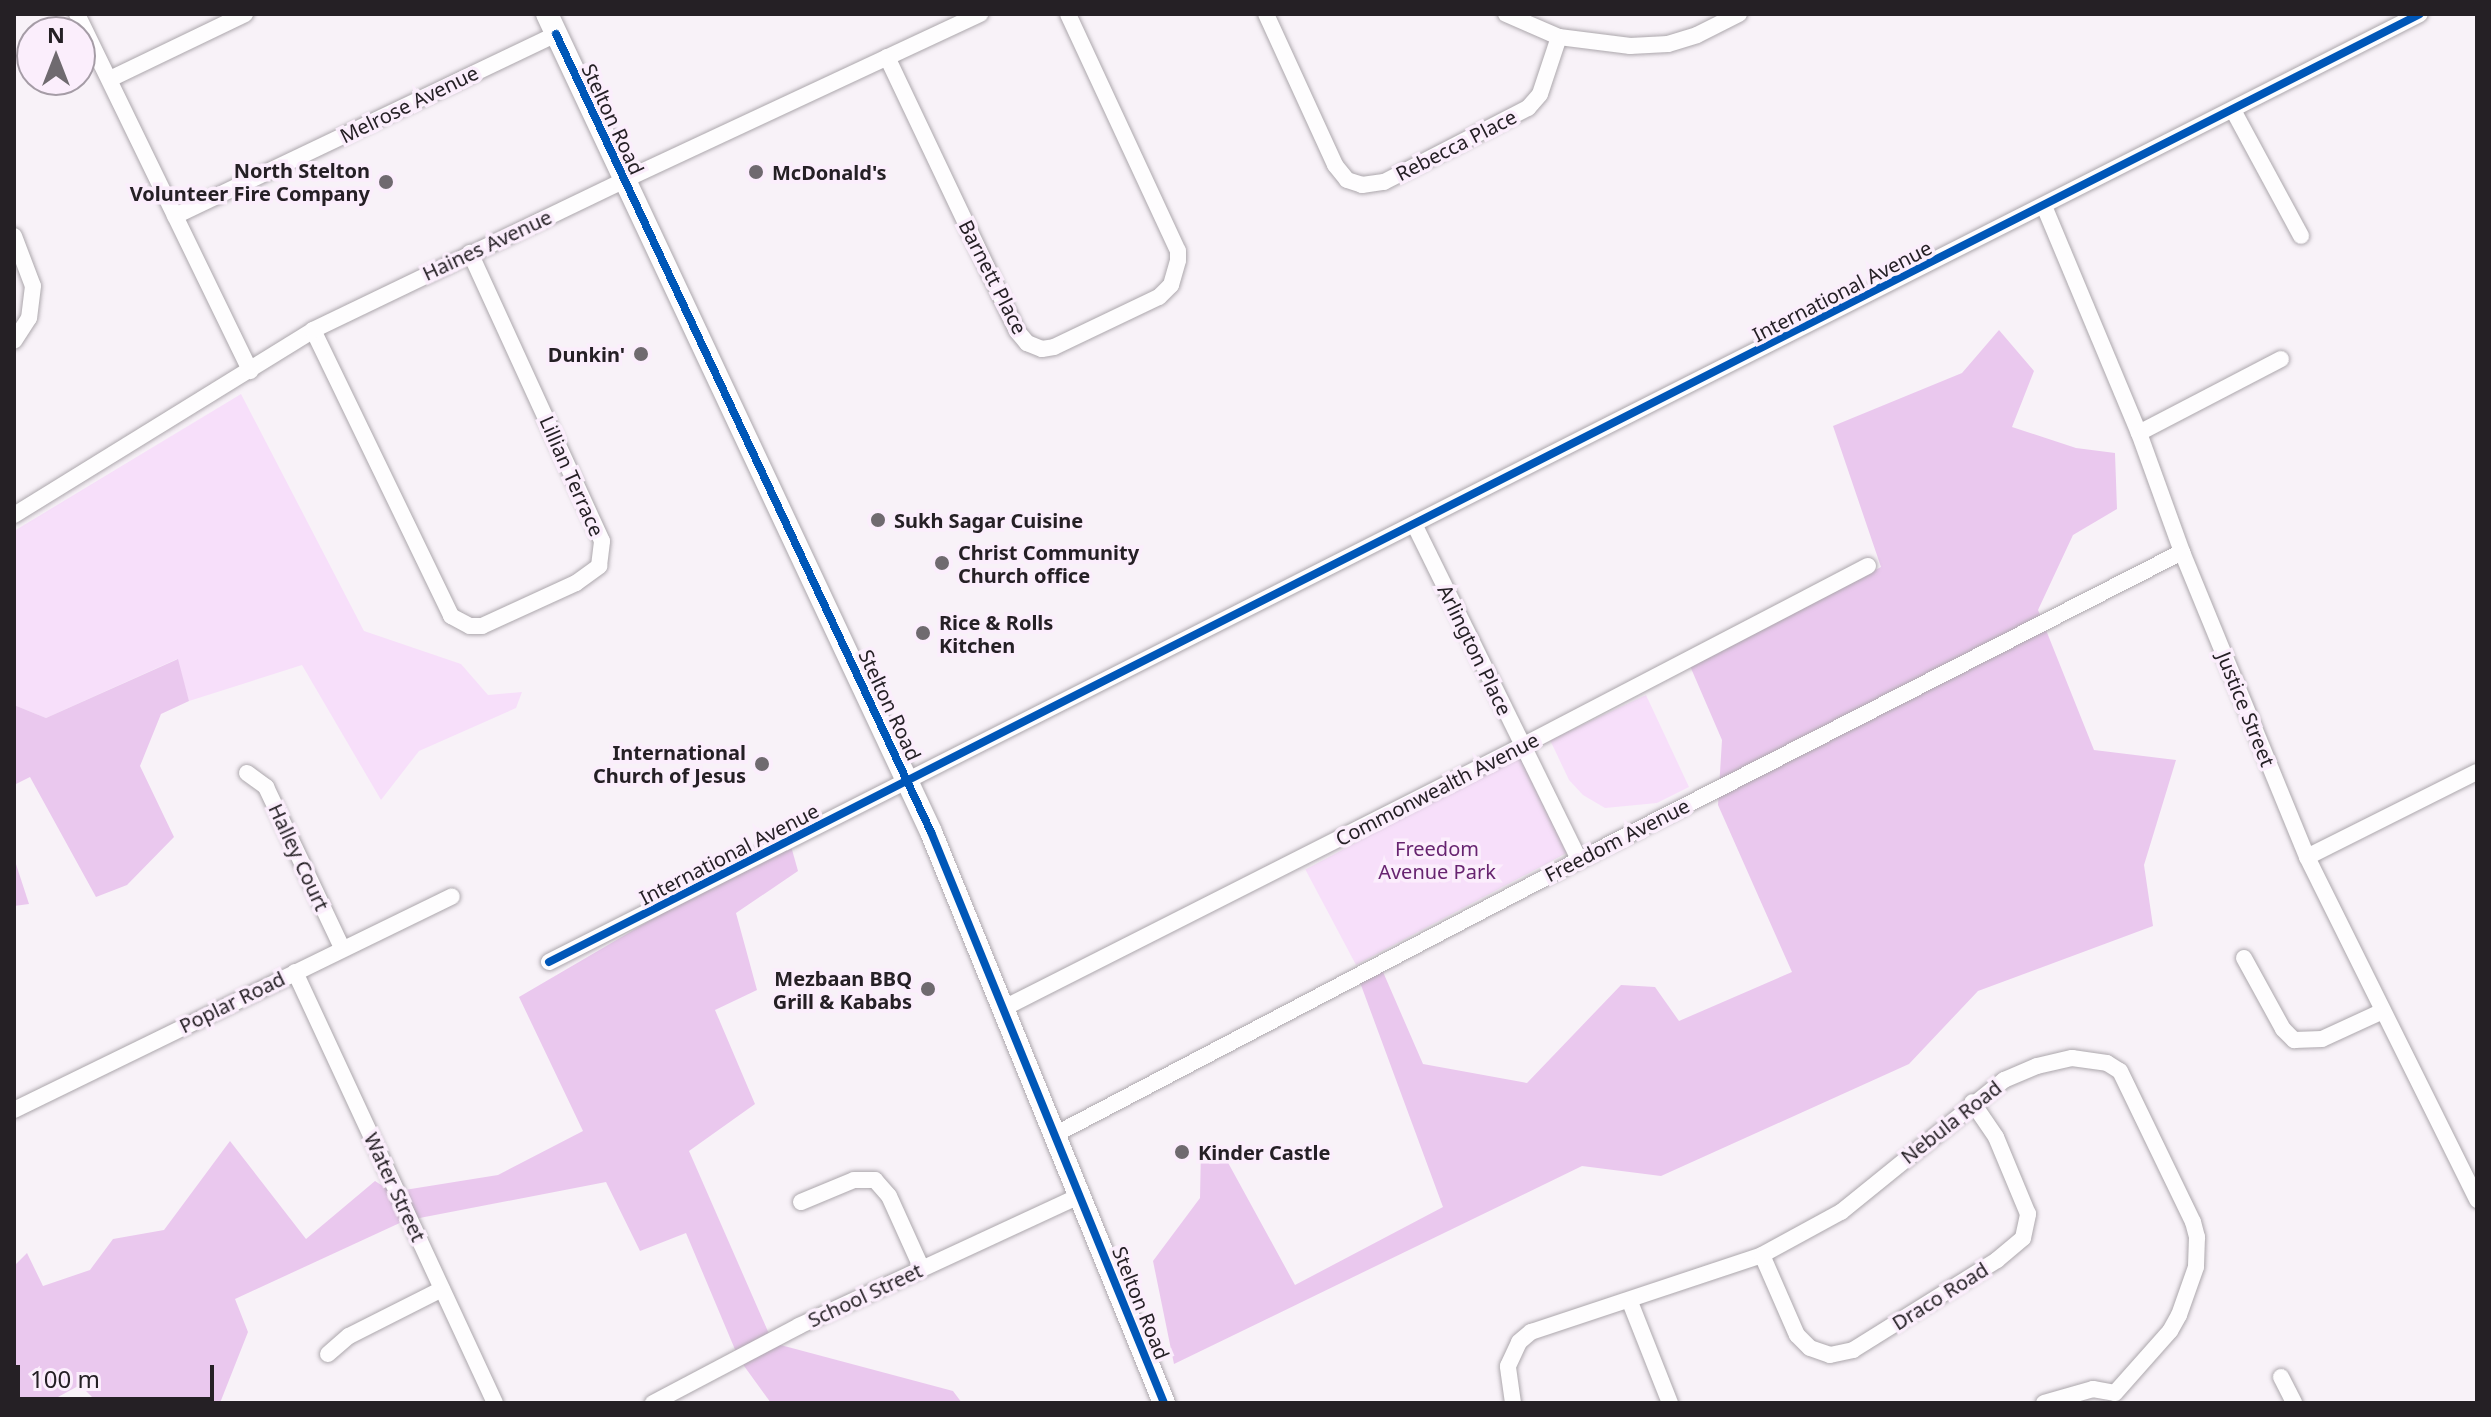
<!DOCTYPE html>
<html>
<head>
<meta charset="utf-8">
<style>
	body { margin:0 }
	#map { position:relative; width:2491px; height:1417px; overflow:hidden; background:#f8f2f8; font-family:"Noto Sans",sans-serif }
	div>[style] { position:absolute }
	.green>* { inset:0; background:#f7dffa; transform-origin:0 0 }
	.forest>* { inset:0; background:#eac8ee }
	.roads { filter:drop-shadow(0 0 2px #aca7ac) drop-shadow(0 0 2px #aca7ac) }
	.street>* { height:16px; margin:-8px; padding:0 8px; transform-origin:8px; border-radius:8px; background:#fefdfe }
	.secondary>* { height:22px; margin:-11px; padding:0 11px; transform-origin:11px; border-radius:11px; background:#fefdfe }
	.cycleway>* { height:8px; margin:-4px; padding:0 4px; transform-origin:4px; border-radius:4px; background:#0057b8 }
	.dots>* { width:22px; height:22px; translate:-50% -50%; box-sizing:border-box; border:4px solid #fbeefc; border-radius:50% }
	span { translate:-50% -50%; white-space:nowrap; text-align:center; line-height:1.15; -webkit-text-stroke:7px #fbeefc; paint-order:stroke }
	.street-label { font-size:20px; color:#252025 }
	.poi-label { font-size:20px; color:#252025; font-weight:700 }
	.right { translate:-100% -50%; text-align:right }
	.left { translate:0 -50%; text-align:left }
	.park-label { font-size:20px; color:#672470 }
	.frame { position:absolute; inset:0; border:16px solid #252025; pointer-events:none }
	.north { position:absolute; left:16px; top:16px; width:80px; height:80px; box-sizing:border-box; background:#fbeefc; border:2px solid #a59ca6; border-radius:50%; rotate:0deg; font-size:22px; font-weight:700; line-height:32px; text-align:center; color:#252025 }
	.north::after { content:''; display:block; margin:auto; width:28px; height:36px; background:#6f6a6f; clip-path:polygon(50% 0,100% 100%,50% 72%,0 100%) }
	.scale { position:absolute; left:16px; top:1365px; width:198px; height:36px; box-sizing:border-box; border:4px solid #252025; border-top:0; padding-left:10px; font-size:24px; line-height:28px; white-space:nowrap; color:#252025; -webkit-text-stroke:6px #fbeefc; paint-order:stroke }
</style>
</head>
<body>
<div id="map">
	<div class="green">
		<div style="clip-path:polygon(241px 394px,364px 631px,461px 664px,488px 695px,522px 692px,516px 708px,419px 751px,381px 800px,302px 665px,189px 701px,177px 659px,46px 718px,14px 705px,14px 531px)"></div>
		<div style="clip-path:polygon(1646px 695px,1689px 787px,1657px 803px,1605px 808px,1583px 795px,1569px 780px,1550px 740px)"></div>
		<div style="left:1519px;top:756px;width:108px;height:242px;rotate:62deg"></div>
	</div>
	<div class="forest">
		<div style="clip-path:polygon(1999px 330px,2034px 371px,2012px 427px,2076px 448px,2115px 453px,2117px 509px,2073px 535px,2038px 610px,2094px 750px,2176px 760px,2144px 865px,2153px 926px,1978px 991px,1909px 1064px,1661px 1176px,1582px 1166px,1174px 1364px,1153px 1261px,1200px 1198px,1201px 1148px,1220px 1148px,1295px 1285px,1443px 1207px,1358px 977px,1380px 965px,1423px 1064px,1527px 1083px,1621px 985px,1655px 987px,1679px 1021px,1792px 972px,1718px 805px,1722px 740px,1690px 666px,1881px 567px,1833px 426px,1962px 373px)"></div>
		<div style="clip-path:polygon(178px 659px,189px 701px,161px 714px,140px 766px,174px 837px,127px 885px,96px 897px,30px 777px,14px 785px,14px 705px,46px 718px)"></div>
		<div style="clip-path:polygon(789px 839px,798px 871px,736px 913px,757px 990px,715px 1010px,755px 1104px,689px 1151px,773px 1343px,953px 1391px,962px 1403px,771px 1403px,739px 1359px,686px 1233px,640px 1251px,606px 1182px,404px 1221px,235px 1299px,248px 1332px,220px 1403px,98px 1403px,80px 1385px,47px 1403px,14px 1403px,14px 1266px,27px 1253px,43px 1286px,90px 1270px,113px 1239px,164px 1230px,230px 1141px,306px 1239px,375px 1181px,392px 1192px,498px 1175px,583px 1131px,519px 997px)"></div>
		<div style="clip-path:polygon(14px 858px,29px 904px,14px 906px)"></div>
	</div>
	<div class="roads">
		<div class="street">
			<div style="left:77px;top:14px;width:397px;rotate:64.1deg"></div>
			<div style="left:1266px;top:14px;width:166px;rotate:65.4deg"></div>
			<div style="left:1335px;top:165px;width:19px;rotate:51deg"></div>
			<div style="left:1347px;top:180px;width:16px;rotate:18deg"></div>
			<div style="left:1362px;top:185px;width:22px;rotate:-8deg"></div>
			<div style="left:1384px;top:182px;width:162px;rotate:-27.2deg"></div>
			<div style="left:1528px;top:108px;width:18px;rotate:-49deg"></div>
			<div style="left:1540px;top:94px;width:60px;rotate:-71.6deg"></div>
			<div style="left:1506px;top:14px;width:58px;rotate:23.5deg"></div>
			<div style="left:1559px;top:37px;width:72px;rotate:7.2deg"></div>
			<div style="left:1630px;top:46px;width:38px;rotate:-3deg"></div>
			<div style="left:1668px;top:44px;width:30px;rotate:-17deg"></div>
			<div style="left:1697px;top:35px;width:47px;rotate:-26.6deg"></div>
			<div style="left:887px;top:57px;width:303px;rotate:64.6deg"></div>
			<div style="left:1017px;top:331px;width:16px;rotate:50deg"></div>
			<div style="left:1027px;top:343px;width:16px;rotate:22deg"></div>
			<div style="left:1042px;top:349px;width:12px;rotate:-9deg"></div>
			<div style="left:1054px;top:347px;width:116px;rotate:-25.5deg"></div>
			<div style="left:1159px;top:297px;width:17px;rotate:-45deg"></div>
			<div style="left:1171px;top:285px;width:26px;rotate:-74deg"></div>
			<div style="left:1178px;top:260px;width:9px;rotate:-90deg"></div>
			<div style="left:1178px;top:251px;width:261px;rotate:-114.9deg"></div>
			<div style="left:110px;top:79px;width:150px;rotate:-25.7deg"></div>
			<div style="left:2233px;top:110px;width:143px;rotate:61.6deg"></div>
			<div style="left:2044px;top:206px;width:246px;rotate:67.3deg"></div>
			<div style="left:2139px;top:433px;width:127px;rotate:70.1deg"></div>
			<div style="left:2182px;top:552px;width:330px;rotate:67.7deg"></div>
			<div style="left:2307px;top:857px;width:383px;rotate:63.6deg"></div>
			<div style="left:175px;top:216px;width:422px;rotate:-25.5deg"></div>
			<div style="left:14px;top:236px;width:53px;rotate:69.2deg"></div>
			<div style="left:33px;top:286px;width:32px;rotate:97deg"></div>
			<div style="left:29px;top:318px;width:27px;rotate:123deg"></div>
			<div style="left:313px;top:330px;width:318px;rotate:64.2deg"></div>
			<div style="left:451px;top:616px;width:21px;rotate:28deg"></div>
			<div style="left:470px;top:626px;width:12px"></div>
			<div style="left:482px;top:626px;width:103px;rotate:-24.6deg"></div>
			<div style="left:576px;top:583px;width:29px;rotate:-36deg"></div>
			<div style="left:599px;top:566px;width:25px;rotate:-83deg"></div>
			<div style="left:602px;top:541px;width:317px;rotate:-114.6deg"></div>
			<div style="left:2139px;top:433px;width:160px;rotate:-27.5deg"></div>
			<div style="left:14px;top:515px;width:352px;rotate:-31.7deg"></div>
			<div style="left:313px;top:330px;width:345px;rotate:-25.7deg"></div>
			<div style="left:624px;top:180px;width:393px;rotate:-25deg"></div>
			<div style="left:1415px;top:526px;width:372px;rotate:63.8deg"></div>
			<div style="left:247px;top:773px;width:24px;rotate:36deg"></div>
			<div style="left:266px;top:787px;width:178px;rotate:64.7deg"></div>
			<div style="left:2307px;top:857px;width:190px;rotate:-26.6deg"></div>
			<div style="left:2244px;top:958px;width:81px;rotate:61.2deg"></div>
			<div style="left:2283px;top:1029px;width:16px;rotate:45deg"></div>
			<div style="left:2294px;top:1040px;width:28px;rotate:-2deg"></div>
			<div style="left:2322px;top:1039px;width:67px;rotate:-24.7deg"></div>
			<div style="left:549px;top:962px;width:2097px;rotate:-26.87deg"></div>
			<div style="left:295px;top:972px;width:475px;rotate:65.1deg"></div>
			<div style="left:1004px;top:1008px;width:580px;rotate:-26.83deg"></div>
			<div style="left:1522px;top:746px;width:390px;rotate:-27.5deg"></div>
			<div style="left:14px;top:1110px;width:487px;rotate:-26deg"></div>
			<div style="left:1056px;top:1134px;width:590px;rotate:-27.65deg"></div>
			<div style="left:1579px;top:860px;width:677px;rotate:-27.06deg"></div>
			<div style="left:801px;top:1202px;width:57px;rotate:-22.5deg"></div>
			<div style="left:854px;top:1180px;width:21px"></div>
			<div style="left:875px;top:1180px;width:21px;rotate:49deg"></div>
			<div style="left:889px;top:1196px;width:80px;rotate:65.7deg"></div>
			<div style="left:1762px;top:1255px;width:87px;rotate:66.4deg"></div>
			<div style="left:1797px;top:1335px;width:18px;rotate:45deg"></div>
			<div style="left:1810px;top:1348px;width:21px;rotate:19deg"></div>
			<div style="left:1830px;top:1355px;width:24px;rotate:-12deg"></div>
			<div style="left:1853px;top:1350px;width:170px;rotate:-32deg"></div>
			<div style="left:1997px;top:1260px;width:34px;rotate:-40deg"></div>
			<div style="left:2023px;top:1238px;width:25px;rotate:-78deg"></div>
			<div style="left:2028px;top:1214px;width:83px;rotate:-112.6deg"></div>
			<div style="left:1996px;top:1137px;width:42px;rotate:-124.4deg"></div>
			<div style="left:1630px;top:1302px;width:109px;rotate:68.4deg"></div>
			<div style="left:328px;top:1354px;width:28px;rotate:-41deg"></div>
			<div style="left:349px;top:1336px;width:104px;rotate:-26.8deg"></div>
			<div style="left:2281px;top:1377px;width:29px;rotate:63deg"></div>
			<div style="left:653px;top:1403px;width:165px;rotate:-27.8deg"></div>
			<div style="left:799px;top:1326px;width:311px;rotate:-24.9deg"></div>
			<div style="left:1513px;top:1403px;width:37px;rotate:-98deg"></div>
			<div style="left:1508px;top:1366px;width:26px;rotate:-65deg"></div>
			<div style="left:1519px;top:1342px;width:16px;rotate:-40deg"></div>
			<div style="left:1531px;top:1332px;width:243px;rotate:-18.4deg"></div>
			<div style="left:1762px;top:1255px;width:90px;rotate:-28.6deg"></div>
			<div style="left:1841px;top:1212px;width:210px;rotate:-39deg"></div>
			<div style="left:2004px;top:1080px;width:36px;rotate:-23deg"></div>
			<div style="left:2037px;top:1066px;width:36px;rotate:-13deg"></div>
			<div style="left:2072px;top:1058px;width:35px;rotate:8deg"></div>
			<div style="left:2107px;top:1063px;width:15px;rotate:32deg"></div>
			<div style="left:2120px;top:1071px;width:168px;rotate:64.2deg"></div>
			<div style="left:2193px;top:1222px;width:16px;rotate:75deg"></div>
			<div style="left:2197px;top:1237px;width:30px;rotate:92deg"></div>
			<div style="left:2196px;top:1267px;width:51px;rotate:109.5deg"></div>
			<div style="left:2179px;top:1315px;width:18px;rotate:119deg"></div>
			<div style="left:2170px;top:1331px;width:83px;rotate:131.6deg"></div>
			<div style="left:2044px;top:1403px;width:51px;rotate:-15.9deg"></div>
			<div style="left:2093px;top:1389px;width:22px;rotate:10deg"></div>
		</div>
		<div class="secondary">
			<div style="left:547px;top:14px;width:904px;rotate:64.85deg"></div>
			<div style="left:931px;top:832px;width:617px;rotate:67.8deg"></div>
		</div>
	</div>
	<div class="cycleway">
		<div style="left:556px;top:34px;width:882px;rotate:64.83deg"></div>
		<div style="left:931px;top:832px;width:617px;rotate:67.8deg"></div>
		<div style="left:549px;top:962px;width:2097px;rotate:-26.87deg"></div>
	</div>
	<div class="dots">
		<div style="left:756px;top:172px;background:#6f6a6f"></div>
		<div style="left:386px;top:182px;background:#6f6a6f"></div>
		<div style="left:641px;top:354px;background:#6f6a6f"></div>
		<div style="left:878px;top:520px;background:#6f6a6f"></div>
		<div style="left:942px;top:563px;background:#6f6a6f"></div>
		<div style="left:923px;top:633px;background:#6f6a6f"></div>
		<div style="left:762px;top:764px;background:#6f6a6f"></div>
		<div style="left:928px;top:989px;background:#6f6a6f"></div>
		<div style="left:1182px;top:1152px;background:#6f6a6f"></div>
	</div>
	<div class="street-label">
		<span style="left:409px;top:104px;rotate:-26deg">Melrose Avenue</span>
		<span style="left:613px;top:119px;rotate:65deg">Stelton Road</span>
		<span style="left:1456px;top:145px;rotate:-27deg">Rebecca Place</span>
		<span style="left:487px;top:245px;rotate:-25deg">Haines Avenue</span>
		<span style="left:993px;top:277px;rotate:63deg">Barnett Place</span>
		<span style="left:1842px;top:291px;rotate:-27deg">International Avenue</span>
		<span style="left:572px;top:476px;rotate:66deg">Lillian Terrace</span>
		<span style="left:1475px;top:650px;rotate:64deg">Arlington Place</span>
		<span style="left:890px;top:705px;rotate:65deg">Stelton Road</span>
		<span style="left:2246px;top:709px;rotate:68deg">Justice Street</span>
		<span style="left:1437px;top:789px;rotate:-27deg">Commonwealth Avenue</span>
		<span style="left:1617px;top:840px;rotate:-27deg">Freedom Avenue</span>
		<span style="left:729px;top:854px;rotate:-27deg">International Avenue</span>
		<span style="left:299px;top:857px;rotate:65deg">Halley Court</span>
		<span style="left:232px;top:1002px;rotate:-26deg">Poplar Road</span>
		<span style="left:1951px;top:1122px;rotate:-38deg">Nebula Road</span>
		<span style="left:395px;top:1187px;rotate:65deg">Water Street</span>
		<span style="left:865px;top:1295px;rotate:-25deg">School Street</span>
		<span style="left:1940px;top:1296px;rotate:-32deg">Draco Road</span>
		<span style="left:1141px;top:1303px;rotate:68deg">Stelton Road</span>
	</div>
	<div class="poi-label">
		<span class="right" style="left:370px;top:182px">North Stelton<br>Volunteer Fire Company</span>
		<span class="left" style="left:772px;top:172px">McDonald's</span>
		<span class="right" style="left:625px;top:354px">Dunkin'</span>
		<span class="left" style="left:894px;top:520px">Sukh Sagar Cuisine</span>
		<span class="left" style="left:958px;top:564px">Christ Community<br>Church office</span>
		<span class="left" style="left:939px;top:634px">Rice &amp; Rolls<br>Kitchen</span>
		<span class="right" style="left:746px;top:764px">International<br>Church of Jesus</span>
		<span class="right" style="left:912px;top:990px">Mezbaan BBQ<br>Grill &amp; Kababs</span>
		<span class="left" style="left:1198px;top:1152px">Kinder Castle</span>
	</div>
	<div class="park-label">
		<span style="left:1437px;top:860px">Freedom<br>Avenue Park</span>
	</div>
	<div class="frame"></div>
	<div class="north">N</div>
	<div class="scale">100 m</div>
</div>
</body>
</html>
